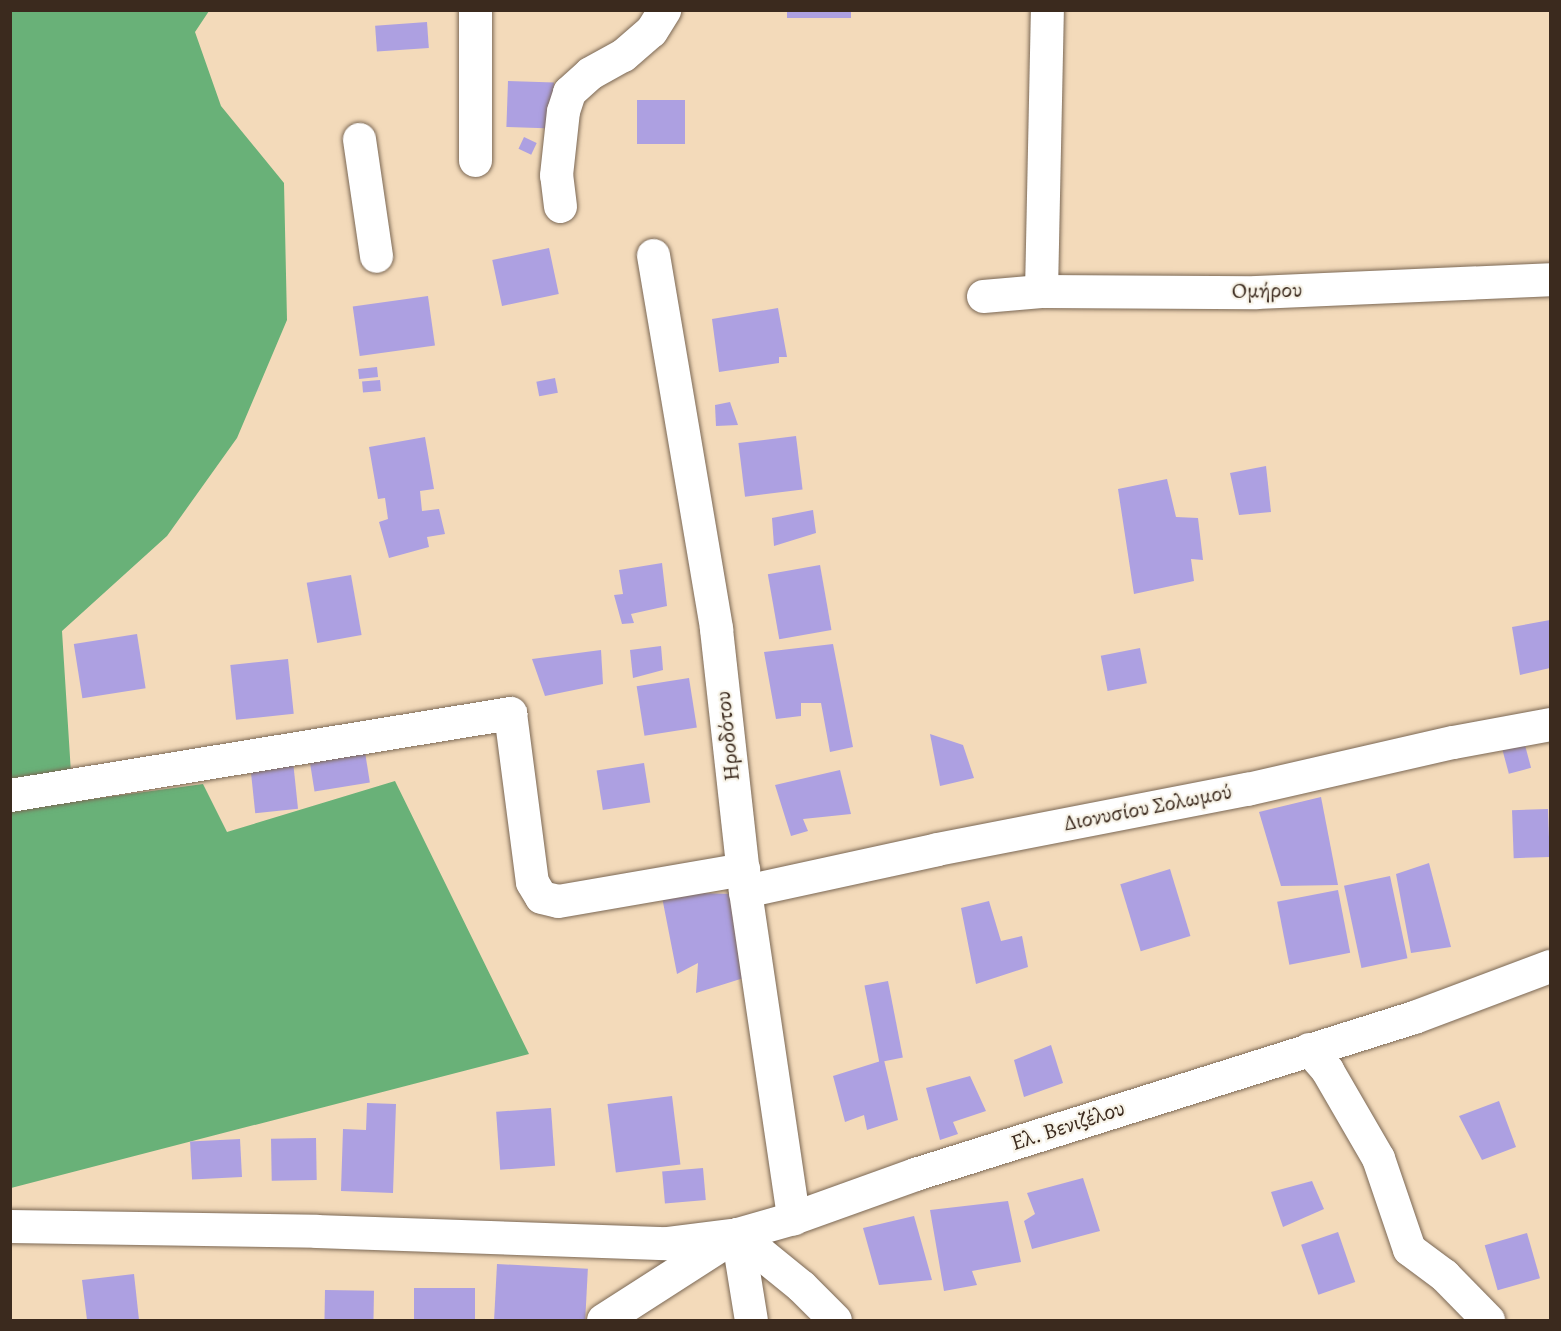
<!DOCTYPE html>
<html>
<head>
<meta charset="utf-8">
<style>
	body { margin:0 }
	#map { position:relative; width:1561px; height:1331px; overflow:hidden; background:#f3daba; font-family:Alegreya,serif }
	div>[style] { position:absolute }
	.forest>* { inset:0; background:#69b178 }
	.building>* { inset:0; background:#ada0e1; transform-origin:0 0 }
	.roads { filter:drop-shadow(0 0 2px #7b6855) drop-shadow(0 0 2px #7b6855) }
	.minor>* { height:33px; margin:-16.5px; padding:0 16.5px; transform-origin:16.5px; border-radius:16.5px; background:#fff }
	span { translate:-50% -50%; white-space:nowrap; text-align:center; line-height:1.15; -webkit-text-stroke:4.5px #f7f3e8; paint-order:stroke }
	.street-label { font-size:22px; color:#3b2a1e }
	.frame { position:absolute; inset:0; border:12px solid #3b2a1e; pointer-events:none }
</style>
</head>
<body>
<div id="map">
	<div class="forest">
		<div style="clip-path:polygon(11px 11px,209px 11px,195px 32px,221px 106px,284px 183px,287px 320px,237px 438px,167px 536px,62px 631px,71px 773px,11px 783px)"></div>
		<div style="clip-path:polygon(395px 781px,529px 1054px,11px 1188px,11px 810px,203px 784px,227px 832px)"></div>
	</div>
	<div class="building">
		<div style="left:787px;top:10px;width:64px;height:8px"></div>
		<div style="left:427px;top:22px;width:26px;height:52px;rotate:86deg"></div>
		<div style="left:508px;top:81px;width:46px;height:46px;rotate:2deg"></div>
		<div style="left:637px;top:100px;width:48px;height:44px"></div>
		<div style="left:524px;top:137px;width:14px;height:13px;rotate:25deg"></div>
		<div style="left:549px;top:248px;width:47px;height:58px;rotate:78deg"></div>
		<div style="left:428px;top:296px;width:50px;height:76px;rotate:82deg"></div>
		<div style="clip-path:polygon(778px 308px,787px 357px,779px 357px,779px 363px,719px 372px,712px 319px)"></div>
		<div style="left:377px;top:367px;width:10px;height:19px;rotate:84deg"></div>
		<div style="left:555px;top:378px;width:15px;height:19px;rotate:79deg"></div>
		<div style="left:380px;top:380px;width:11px;height:18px;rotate:85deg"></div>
		<div style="clip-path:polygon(730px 402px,738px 425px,716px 426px,715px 405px)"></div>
		<div style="left:796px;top:436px;width:54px;height:58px;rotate:83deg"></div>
		<div style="clip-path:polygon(425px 437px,434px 489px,420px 491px,422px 511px,439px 509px,445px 534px,427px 537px,429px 547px,389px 558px,379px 522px,388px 519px,385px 498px,378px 499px,369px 447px)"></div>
		<div style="clip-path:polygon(1266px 466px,1271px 512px,1239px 515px,1230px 473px)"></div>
		<div style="clip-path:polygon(1167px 479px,1176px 517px,1198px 518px,1203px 560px,1191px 559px,1194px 581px,1134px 594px,1118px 489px)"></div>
		<div style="clip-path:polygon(813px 510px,816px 533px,774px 546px,772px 518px)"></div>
		<div style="clip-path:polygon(662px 563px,667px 606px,631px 614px,634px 623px,622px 624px,614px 595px,623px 594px,619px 570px)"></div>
		<div style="left:820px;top:565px;width:66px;height:53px;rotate:80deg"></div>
		<div style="left:351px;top:575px;width:61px;height:45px;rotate:80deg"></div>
		<div style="clip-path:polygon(1550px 620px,1550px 668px,1520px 675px,1512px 627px)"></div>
		<div style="left:137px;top:634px;width:55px;height:64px;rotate:81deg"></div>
		<div style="clip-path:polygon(833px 644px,853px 747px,830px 752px,821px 703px,801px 703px,801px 716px,776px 719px,764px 652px)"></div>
		<div style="clip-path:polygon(661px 646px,663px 670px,633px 678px,630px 650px)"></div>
		<div style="left:1140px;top:648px;width:36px;height:40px;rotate:79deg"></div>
		<div style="clip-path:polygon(601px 650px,603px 684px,545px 696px,532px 659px)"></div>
		<div style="left:288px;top:659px;width:55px;height:58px;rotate:84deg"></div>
		<div style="left:689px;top:678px;width:50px;height:53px;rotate:81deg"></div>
		<div style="clip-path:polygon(930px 734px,963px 745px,974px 778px,940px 786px)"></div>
		<div style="left:1522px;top:734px;width:35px;height:23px;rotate:75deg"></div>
		<div style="left:365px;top:752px;width:31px;height:56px;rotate:81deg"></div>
		<div style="left:293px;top:761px;width:48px;height:43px;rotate:84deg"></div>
		<div style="left:644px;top:763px;width:40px;height:48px;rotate:81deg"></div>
		<div style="clip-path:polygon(840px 770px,851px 814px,803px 819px,808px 831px,791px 836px,775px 785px)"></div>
		<div style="clip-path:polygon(1321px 797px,1338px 885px,1281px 886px,1259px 812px)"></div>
		<div style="left:1548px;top:809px;width:48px;height:36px;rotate:88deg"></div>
		<div style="clip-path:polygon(1429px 863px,1451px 947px,1411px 953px,1396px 874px)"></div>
		<div style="left:1170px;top:869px;width:70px;height:52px;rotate:73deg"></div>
		<div style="left:1390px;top:876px;width:84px;height:47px;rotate:78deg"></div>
		<div style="left:1338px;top:890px;width:64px;height:62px;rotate:79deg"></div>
		<div style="clip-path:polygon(661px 892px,734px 894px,750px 976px,696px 993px,698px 963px,677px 974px)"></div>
		<div style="clip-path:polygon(989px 901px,1001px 941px,1022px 936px,1028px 967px,976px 984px,961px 908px)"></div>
		<div style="left:888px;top:981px;width:78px;height:24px;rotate:79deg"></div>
		<div style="clip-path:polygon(1051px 1045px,1063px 1083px,1024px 1097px,1014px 1060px)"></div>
		<div style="clip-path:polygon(884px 1060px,898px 1120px,867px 1130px,864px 1115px,845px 1122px,833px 1076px)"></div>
		<div style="clip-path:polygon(970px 1076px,986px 1111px,953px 1122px,958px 1134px,940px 1140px,926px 1088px)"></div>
		<div style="left:672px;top:1096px;width:69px;height:65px;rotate:83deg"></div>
		<div style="clip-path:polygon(1499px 1101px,1516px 1147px,1482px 1160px,1459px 1116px)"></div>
		<div style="clip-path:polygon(367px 1103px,396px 1104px,393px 1193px,341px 1191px,343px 1129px,366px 1130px)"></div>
		<div style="left:551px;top:1108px;width:58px;height:55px;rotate:86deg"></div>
		<div style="left:316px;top:1138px;width:42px;height:45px;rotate:89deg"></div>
		<div style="left:240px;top:1139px;width:38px;height:50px;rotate:87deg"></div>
		<div style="left:703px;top:1168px;width:32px;height:41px;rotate:85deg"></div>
		<div style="clip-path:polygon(1083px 1178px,1100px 1231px,1032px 1249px,1024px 1221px,1035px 1214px,1027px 1193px)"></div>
		<div style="clip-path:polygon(1312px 1181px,1324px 1209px,1283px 1227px,1271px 1192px)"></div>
		<div style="clip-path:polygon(1008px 1201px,1021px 1262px,972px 1271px,977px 1285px,944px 1291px,930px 1210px)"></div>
		<div style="clip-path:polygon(914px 1216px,932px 1280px,879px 1285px,863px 1228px)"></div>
		<div style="left:1338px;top:1232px;width:53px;height:39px;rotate:71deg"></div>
		<div style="left:1527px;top:1233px;width:47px;height:44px;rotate:74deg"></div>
		<div style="left:497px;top:1264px;width:91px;height:56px;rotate:3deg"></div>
		<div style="clip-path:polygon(134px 1274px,139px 1320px,87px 1320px,82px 1280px)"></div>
		<div style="left:414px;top:1288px;width:61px;height:32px"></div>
		<div style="left:325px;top:1290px;width:49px;height:30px;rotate:1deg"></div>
	</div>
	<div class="roads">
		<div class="minor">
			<div style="left:359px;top:139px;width:118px;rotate:81.7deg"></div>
			<div style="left:475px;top:160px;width:150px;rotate:-90deg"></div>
			<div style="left:560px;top:206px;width:31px;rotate:-97deg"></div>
			<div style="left:556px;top:175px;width:64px;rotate:-83.8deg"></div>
			<div style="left:563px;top:111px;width:20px;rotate:-72deg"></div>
			<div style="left:569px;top:92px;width:28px;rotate:-42deg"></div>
			<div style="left:590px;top:73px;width:38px;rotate:-29deg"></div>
			<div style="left:623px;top:55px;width:37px;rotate:-41deg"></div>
			<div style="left:651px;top:31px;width:25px;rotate:-58deg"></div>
			<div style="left:653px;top:255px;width:379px;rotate:80.4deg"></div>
			<div style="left:716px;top:629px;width:264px;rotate:83.7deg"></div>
			<div style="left:745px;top:891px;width:331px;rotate:81.6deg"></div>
			<div style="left:1041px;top:291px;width:281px;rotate:-88.8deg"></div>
			<div style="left:983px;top:296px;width:58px;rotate:-4.9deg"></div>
			<div style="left:1041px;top:291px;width:215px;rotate:0.3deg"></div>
			<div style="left:1256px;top:292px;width:294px;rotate:-2.5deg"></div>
			<div style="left:10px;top:795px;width:507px;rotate:-9.31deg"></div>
			<div style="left:510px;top:713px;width:170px;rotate:82.6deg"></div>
			<div style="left:532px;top:882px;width:17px;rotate:59deg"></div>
			<div style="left:541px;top:897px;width:17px;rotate:13deg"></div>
			<div style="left:558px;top:901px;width:188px;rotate:-9.8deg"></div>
			<div style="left:745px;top:891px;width:197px;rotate:-12.3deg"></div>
			<div style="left:937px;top:849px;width:316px;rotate:-11deg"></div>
			<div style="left:1247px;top:789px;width:211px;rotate:-12.9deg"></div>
			<div style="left:1453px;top:742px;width:99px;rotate:-10.5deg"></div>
			<div style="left:1309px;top:1049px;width:28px;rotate:49deg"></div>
			<div style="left:1327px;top:1070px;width:102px;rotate:59.9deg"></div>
			<div style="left:1378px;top:1158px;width:96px;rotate:71.2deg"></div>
			<div style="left:1409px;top:1249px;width:44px;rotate:36.6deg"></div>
			<div style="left:1444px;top:1275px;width:63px;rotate:45.6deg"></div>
			<div style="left:10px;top:1226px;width:306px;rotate:0.9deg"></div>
			<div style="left:316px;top:1231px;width:350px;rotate:2deg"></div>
			<div style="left:666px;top:1243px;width:64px;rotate:-7.1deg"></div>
			<div style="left:737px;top:1234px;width:82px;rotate:39.1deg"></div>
			<div style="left:801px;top:1286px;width:48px;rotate:45deg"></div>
			<div style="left:737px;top:1234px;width:87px;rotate:80.8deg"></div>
			<div style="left:603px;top:1320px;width:159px;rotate:-32.7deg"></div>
			<div style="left:737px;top:1234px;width:58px;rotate:-15.9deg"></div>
			<div style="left:793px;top:1218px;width:130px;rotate:-19.8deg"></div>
			<div style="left:915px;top:1174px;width:523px;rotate:-17.47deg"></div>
			<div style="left:1414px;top:1017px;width:145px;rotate:-20.6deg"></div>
		</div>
	</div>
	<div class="street-label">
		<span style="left:1267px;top:291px;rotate:-1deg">Ομήρου</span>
		<span style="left:728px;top:736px;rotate:-96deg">Ηροδότου</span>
		<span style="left:1148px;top:808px;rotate:-11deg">Διονυσίου Σολωμού</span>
		<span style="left:1068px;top:1126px;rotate:-18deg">Ελ. Βενιζέλου</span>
	</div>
	<div class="frame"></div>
</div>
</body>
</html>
